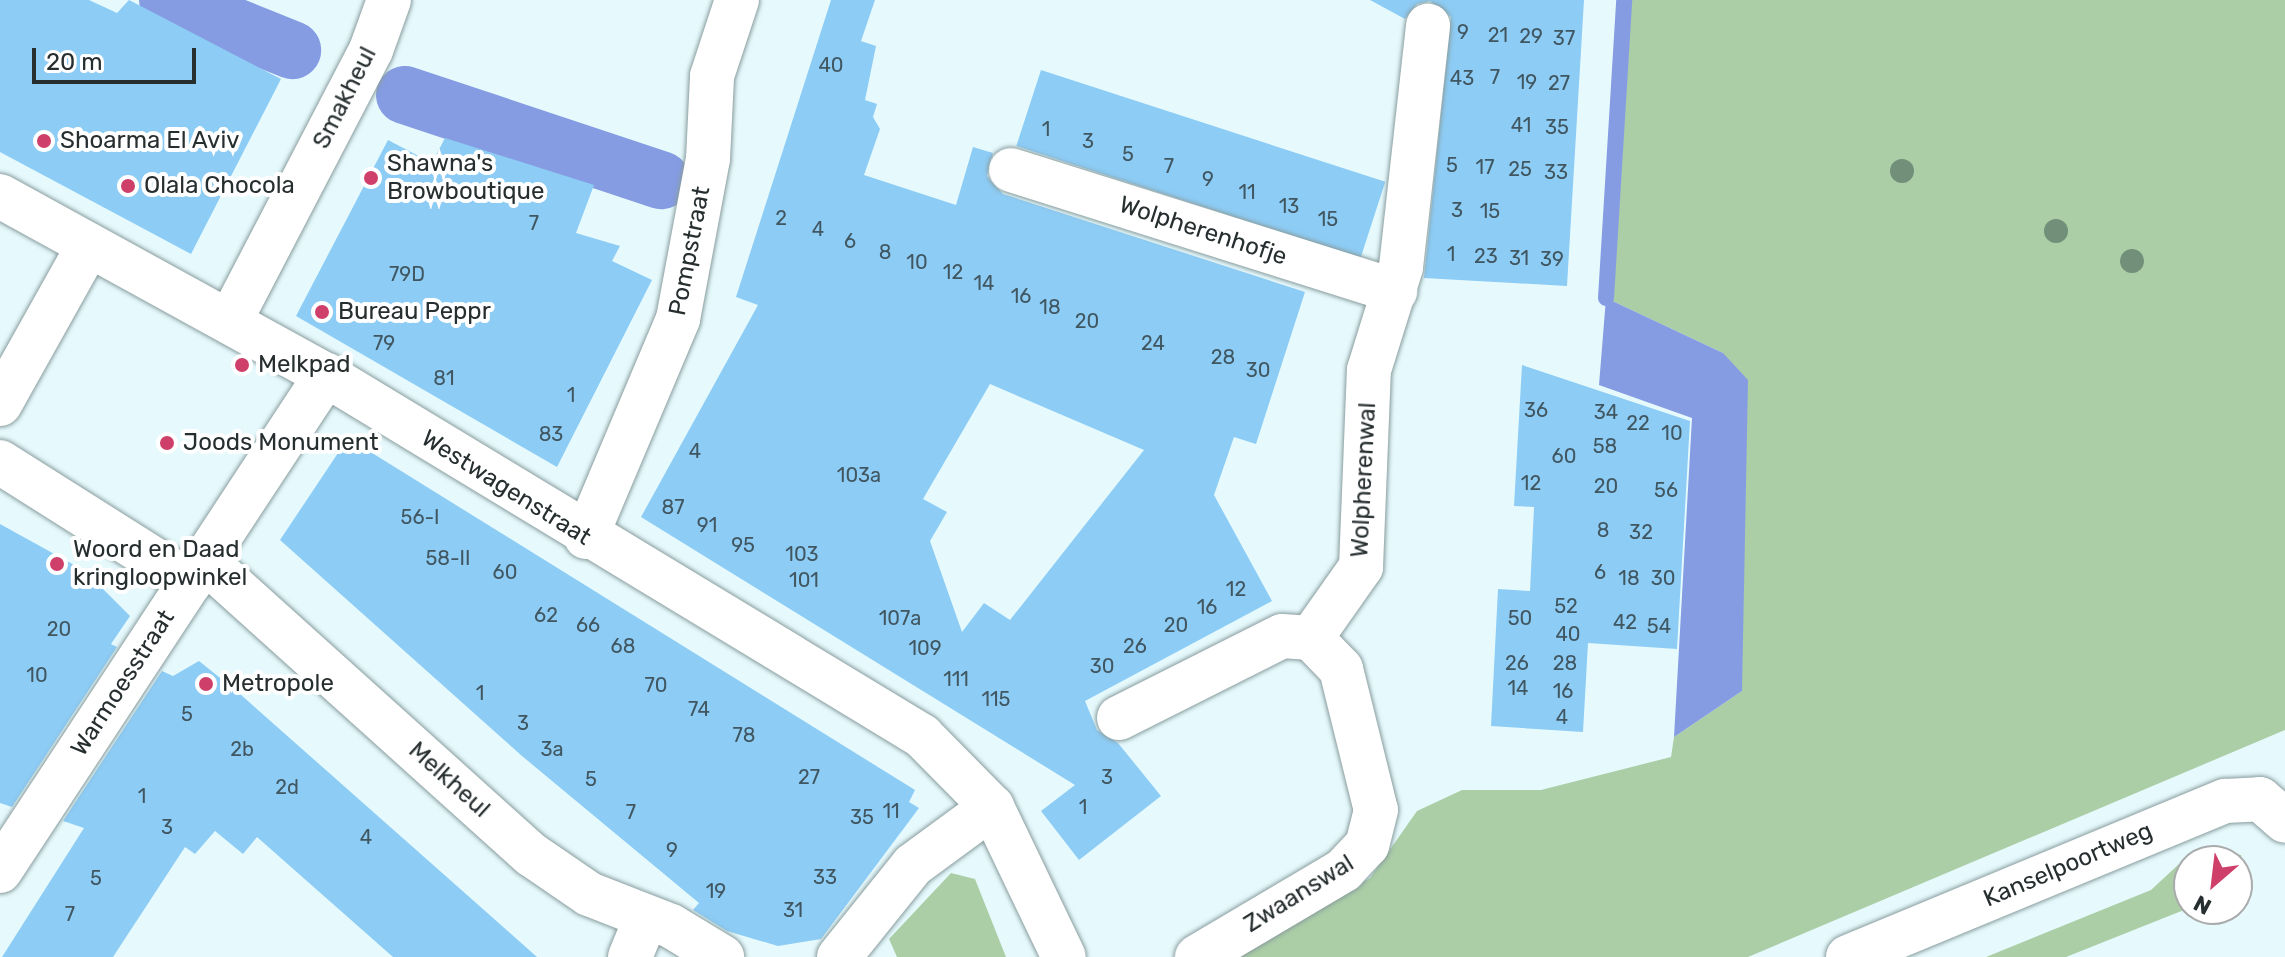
<!DOCTYPE html>
<html>
<head>
<meta charset="utf-8">
<style>
	body { margin:0 }
	#map { position:relative; width:2285px; height:957px; overflow:hidden; background:#e6fafd; font-family:Rubik,sans-serif }
	div>[style] { position:absolute }
	.green>* { inset:0; background:#abcea6 }
	.water>* { inset:0; background:#859ce3 }
	.stream>* { height:16px; margin:-8px; padding:0 8px; transform-origin:8px; border-radius:8px; background:#859ce3 }
	.canal>* { height:58px; margin:-29px; padding:0 29px; transform-origin:29px; border-radius:29px; background:#859ce3 }
	.building>* { inset:0; background:#8dccf5; transform-origin:0 0 }
	.roads { filter:drop-shadow(0 0 2px #899c9e) drop-shadow(0 0 2px #899c9e) }
	.minor>* { height:44px; margin:-22px; padding:0 22px; transform-origin:22px; border-radius:22px; background:#fff }
	.trees>* { width:24px; height:24px; margin:-12px; border-radius:50%; background:#718f79 }
	.dots>* { width:22px; height:22px; translate:-50% -50%; box-sizing:border-box; border:4px solid #fff; border-radius:50% }
	span { translate:-50% -50%; white-space:nowrap; text-align:center; line-height:1.15; -webkit-text-stroke:8px #fff; paint-order:stroke }
	.number-label { font-size:20px; color:#405660 }
	.number-label span { -webkit-text-stroke-width:0 }
	.street-label { font-size:24px; color:#272e2f }
	.poi-label { font-size:24px; color:#272e2f }
	.left { translate:0 -50%; text-align:left }
	.north { position:absolute; left:2173px; top:845px; width:80px; height:80px; box-sizing:border-box; background:#fff; border:2px solid #a9abac; border-radius:50%; rotate:208deg; font-size:22px; font-weight:700; line-height:32px; text-align:center; color:#272e2f }
	.north::after { content:''; display:block; margin:auto; width:28px; height:36px; background:#ce406a; clip-path:polygon(50% 0,100% 100%,50% 72%,0 100%) }
	.scale { position:absolute; left:32px; top:48px; width:164px; height:36px; box-sizing:border-box; border:4px solid #272e2f; border-top:0; padding-left:10px; font-size:24px; line-height:28px; white-space:nowrap; color:#272e2f; -webkit-text-stroke:6px #fff; paint-order:stroke }
</style>
</head>
<body>
<div id="map">
	<div class="green">
		<div style="clip-path:polygon(1630px 0,2285px 0,2285px 730px,1748px 957px,1233px 957px,1370px 878px,1417px 811px,1462px 790px,1541px 790px,1671px 757px,1674px 737px,1742px 691px,1723px 353px,1606px 298px)"></div>
		<div style="clip-path:polygon(2222px 852px,2241px 855px,2248px 880px,2238px 889px,2237px 861px,2189px 861px,2189px 908px,2066px 957px,1986px 957px,2151px 890px,2179px 864px,2201px 856px)"></div>
		<div style="clip-path:polygon(951px 873px,975px 879px,1006px 957px,897px 957px,889px 939px)"></div>
	</div>
	<div class="water">
		<div style="clip-path:polygon(1606px 298px,1723px 353px,1748px 380px,1742px 691px,1674px 737px,1692px 418px,1599px 385px)"></div>
	</div>
	<div class="stream">
		<div style="left:1606px;top:298px;width:299px;rotate:-86.5deg"></div>
	</div>
	<div class="canal">
		<div style="left:168px;top:0;width:134px;rotate:22deg"></div>
		<div style="left:405px;top:95px;width:270px;rotate:18.4deg"></div>
	</div>
	<div class="building">
		<div style="clip-path:polygon(0 0,89px 0,117px 13px,129px 0,281px 79px,191px 254px,0 152px)"></div>
		<div style="clip-path:polygon(evenodd,831px 0,875px 0,861px 41px,876px 46px,865px 100px,877px 104px,873px 117px,880px 129px,864px 175px,956px 205px,973px 147px,993px 153px,987px 176px,1003px 194px,1305px 292px,1256px 444px,1234px 437px,1214px 495px,1272px 601px,1085px 701px,1097px 730px,1118px 743px,1161px 796px,1079px 860px,1041px 811px,1075px 785px,641px 517px,758px 305px,736px 297px,831px 0,990px 384px,1144px 450px,1010px 620px,984px 603px,962px 632px,930px 541px,947px 512px,923px 499px,990px 384px)"></div>
		<div style="clip-path:polygon(1370px 0,1584px 0,1567px 286px,1424px 278px,1451px 17px,1430px 1px,1417px 4px,1405px 19px)"></div>
		<div style="left:1041px;top:70px;width:362px;height:80px;rotate:18deg"></div>
		<div style="clip-path:polygon(445px 138px,594px 185px,576px 233px,620px 246px,612px 261px,652px 280px,557px 467px,296px 316px,388px 140px,432px 163px)"></div>
		<div style="clip-path:polygon(1522px 365px,1690px 421px,1677px 649px,1588px 643px,1583px 732px,1491px 726px,1498px 589px,1530px 591px,1534px 507px,1514px 506px)"></div>
		<div style="clip-path:polygon(348px 438px,915px 790px,909px 802px,919px 808px,821px 939px,778px 946px,727px 931px,693px 910px,699px 903px,522px 756px,280px 540px)"></div>
		<div style="clip-path:polygon(0 524px,85px 571px,130px 616px,111px 644px,117px 647px,12px 807px,0 803px)"></div>
		<div style="clip-path:polygon(199px 661px,240px 694px,537px 957px,393px 957px,257px 837px,243px 854px,215px 831px,195px 854px,185px 847px,113px 957px,2px 957px,84px 828px,63px 821px,162px 671px,173px 676px)"></div>
	</div>
	<div class="roads">
		<div class="minor">
			<div style="left:1011px;top:170px;width:403px;rotate:17.5deg"></div>
			<div style="left:0;top:196px;width:372px;rotate:28.8deg"></div>
			<div style="left:326px;top:375px;width:697px;rotate:31.2deg"></div>
			<div style="left:922px;top:736px;width:100px;rotate:45.4deg"></div>
			<div style="left:992px;top:807px;width:166px;rotate:64.4deg"></div>
			<div style="left:230px;top:321px;width:305px;rotate:-62.5deg"></div>
			<div style="left:371px;top:50px;width:53px;rotate:-70.2deg"></div>
			<div style="left:0;top:404px;width:182px;rotate:-60.8deg"></div>
			<div style="left:0;top:462px;width:225px;rotate:32.3deg"></div>
			<div style="left:586px;top:537px;width:237px;rotate:-67.1deg"></div>
			<div style="left:678px;top:319px;width:163px;rotate:-79.4deg"></div>
			<div style="left:708px;top:159px;width:83px;rotate:-87.2deg"></div>
			<div style="left:712px;top:76px;width:80px;rotate:-71.8deg"></div>
			<div style="left:204px;top:560px;width:441px;rotate:42deg"></div>
			<div style="left:532px;top:855px;width:69px;rotate:34.4deg"></div>
			<div style="left:589px;top:894px;width:88px;rotate:21.3deg"></div>
			<div style="left:671px;top:926px;width:60px;rotate:31.3deg"></div>
			<div style="left:1311px;top:638px;width:87px;rotate:-54.8deg"></div>
			<div style="left:1361px;top:567px;width:197px;rotate:-87.7deg"></div>
			<div style="left:1369px;top:370px;width:108px;rotate:-72.7deg"></div>
			<div style="left:1401px;top:267px;width:243px;rotate:-83.6deg"></div>
			<div style="left:1119px;top:718px;width:182px;rotate:-26.7deg"></div>
			<div style="left:1282px;top:636px;width:29px;rotate:4deg"></div>
			<div style="left:1311px;top:638px;width:43px;rotate:45.9deg"></div>
			<div style="left:1341px;top:669px;width:145px;rotate:76.1deg"></div>
			<div style="left:1376px;top:810px;width:36px;rotate:104deg"></div>
			<div style="left:1367px;top:845px;width:34px;rotate:133deg"></div>
			<div style="left:1344px;top:870px;width:171px;rotate:149.4deg"></div>
			<div style="left:0;top:871px;width:594px;rotate:-56.68deg"></div>
			<div style="left:630px;top:957px;width:42px;rotate:-67.7deg"></div>
			<div style="left:839px;top:957px;width:118px;rotate:-51.2deg"></div>
			<div style="left:913px;top:865px;width:98px;rotate:-36.3deg"></div>
			<div style="left:1848px;top:957px;width:408px;rotate:-22.5deg"></div>
			<div style="left:2225px;top:801px;width:35px;rotate:-3deg"></div>
			<div style="left:2260px;top:799px;width:33px;rotate:41deg"></div>
		</div>
	</div>
	<div class="trees">
		<div style="left:1902px;top:171px"></div>
		<div style="left:2056px;top:231px"></div>
		<div style="left:2132px;top:261px"></div>
	</div>
	<div class="dots">
		<div style="left:44px;top:141px;background:#ce406a"></div>
		<div style="left:371px;top:178px;background:#ce406a"></div>
		<div style="left:128px;top:186px;background:#ce406a"></div>
		<div style="left:322px;top:312px;background:#ce406a"></div>
		<div style="left:242px;top:365px;background:#ce406a"></div>
		<div style="left:167px;top:443px;background:#ce406a"></div>
		<div style="left:57px;top:564px;background:#ce406a"></div>
		<div style="left:206px;top:684px;background:#ce406a"></div>
	</div>
	<div class="number-label">
		<span style="left:1463px;top:32px">9</span>
		<span style="left:1498px;top:35px">21</span>
		<span style="left:1531px;top:36px">29</span>
		<span style="left:1564px;top:38px">37</span>
		<span style="left:831px;top:65px">40</span>
		<span style="left:1495px;top:77px">7</span>
		<span style="left:1462px;top:78px">43</span>
		<span style="left:1527px;top:82px">19</span>
		<span style="left:1559px;top:83px">27</span>
		<span style="left:1521px;top:125px">41</span>
		<span style="left:1557px;top:127px">35</span>
		<span style="left:1046px;top:129px">1</span>
		<span style="left:1088px;top:141px">3</span>
		<span style="left:1128px;top:154px">5</span>
		<span style="left:1452px;top:165px">5</span>
		<span style="left:1169px;top:166px">7</span>
		<span style="left:1485px;top:167px">17</span>
		<span style="left:1520px;top:169px">25</span>
		<span style="left:1556px;top:172px">33</span>
		<span style="left:1208px;top:179px">9</span>
		<span style="left:1247px;top:192px">11</span>
		<span style="left:1289px;top:206px">13</span>
		<span style="left:1457px;top:210px">3</span>
		<span style="left:1490px;top:211px">15</span>
		<span style="left:781px;top:218px">2</span>
		<span style="left:1328px;top:219px">15</span>
		<span style="left:534px;top:223px">7</span>
		<span style="left:818px;top:229px">4</span>
		<span style="left:850px;top:241px">6</span>
		<span style="left:885px;top:252px">8</span>
		<span style="left:1451px;top:254px">1</span>
		<span style="left:1486px;top:256px">23</span>
		<span style="left:1519px;top:258px">31</span>
		<span style="left:1552px;top:259px">39</span>
		<span style="left:917px;top:262px">10</span>
		<span style="left:953px;top:272px">12</span>
		<span style="left:407px;top:274px">79D</span>
		<span style="left:984px;top:283px">14</span>
		<span style="left:1021px;top:296px">16</span>
		<span style="left:1050px;top:307px">18</span>
		<span style="left:1087px;top:321px">20</span>
		<span style="left:384px;top:343px">79</span>
		<span style="left:1153px;top:343px">24</span>
		<span style="left:1223px;top:357px">28</span>
		<span style="left:1258px;top:370px">30</span>
		<span style="left:444px;top:378px">81</span>
		<span style="left:571px;top:395px">1</span>
		<span style="left:1536px;top:410px">36</span>
		<span style="left:1606px;top:412px">34</span>
		<span style="left:1638px;top:423px">22</span>
		<span style="left:1672px;top:433px">10</span>
		<span style="left:551px;top:434px">83</span>
		<span style="left:1605px;top:446px">58</span>
		<span style="left:695px;top:451px">4</span>
		<span style="left:1564px;top:456px">60</span>
		<span style="left:859px;top:475px">103a</span>
		<span style="left:1531px;top:483px">12</span>
		<span style="left:1606px;top:486px">20</span>
		<span style="left:1666px;top:490px">56</span>
		<span style="left:673px;top:507px">87</span>
		<span style="left:420px;top:517px">56-I</span>
		<span style="left:707px;top:525px">91</span>
		<span style="left:1603px;top:530px">8</span>
		<span style="left:1641px;top:532px">32</span>
		<span style="left:743px;top:545px">95</span>
		<span style="left:802px;top:554px">103</span>
		<span style="left:448px;top:558px">58-II</span>
		<span style="left:505px;top:572px">60</span>
		<span style="left:1600px;top:572px">6</span>
		<span style="left:1629px;top:578px">18</span>
		<span style="left:1663px;top:578px">30</span>
		<span style="left:804px;top:580px">101</span>
		<span style="left:1236px;top:589px">12</span>
		<span style="left:1566px;top:606px">52</span>
		<span style="left:1207px;top:607px">16</span>
		<span style="left:546px;top:615px">62</span>
		<span style="left:900px;top:618px">107a</span>
		<span style="left:1520px;top:618px">50</span>
		<span style="left:1625px;top:622px">42</span>
		<span style="left:588px;top:625px">66</span>
		<span style="left:1176px;top:625px">20</span>
		<span style="left:1659px;top:626px">54</span>
		<span style="left:59px;top:629px">20</span>
		<span style="left:1568px;top:634px">40</span>
		<span style="left:623px;top:646px">68</span>
		<span style="left:1135px;top:646px">26</span>
		<span style="left:925px;top:648px">109</span>
		<span style="left:1517px;top:663px">26</span>
		<span style="left:1565px;top:663px">28</span>
		<span style="left:1102px;top:666px">30</span>
		<span style="left:37px;top:675px">10</span>
		<span style="left:956px;top:679px">111</span>
		<span style="left:656px;top:685px">70</span>
		<span style="left:1518px;top:688px">14</span>
		<span style="left:1563px;top:691px">16</span>
		<span style="left:480px;top:693px">1</span>
		<span style="left:996px;top:699px">115</span>
		<span style="left:699px;top:709px">74</span>
		<span style="left:187px;top:714px">5</span>
		<span style="left:1562px;top:717px">4</span>
		<span style="left:523px;top:723px">3</span>
		<span style="left:744px;top:735px">78</span>
		<span style="left:242px;top:749px">2b</span>
		<span style="left:552px;top:749px">3a</span>
		<span style="left:809px;top:777px">27</span>
		<span style="left:1107px;top:777px">3</span>
		<span style="left:591px;top:779px">5</span>
		<span style="left:287px;top:787px">2d</span>
		<span style="left:142px;top:796px">1</span>
		<span style="left:1083px;top:807px">1</span>
		<span style="left:891px;top:811px">11</span>
		<span style="left:631px;top:812px">7</span>
		<span style="left:862px;top:817px">35</span>
		<span style="left:167px;top:827px">3</span>
		<span style="left:366px;top:837px">4</span>
		<span style="left:672px;top:850px">9</span>
		<span style="left:825px;top:877px">33</span>
		<span style="left:96px;top:878px">5</span>
		<span style="left:716px;top:891px">19</span>
		<span style="left:793px;top:910px">31</span>
		<span style="left:70px;top:914px">7</span>
	</div>
	<div class="street-label">
		<span style="left:345px;top:98px;rotate:-63deg">Smakheul</span>
		<span style="left:1203px;top:231px;rotate:18deg">Wolpherenhofje</span>
		<span style="left:690px;top:251px;rotate:-79deg">Pompstraat</span>
		<span style="left:1364px;top:480px;rotate:-87deg">Wolpherenwal</span>
		<span style="left:506px;top:488px;rotate:32deg">Westwagenstraat</span>
		<span style="left:123px;top:683px;rotate:-57deg">Warmoesstraat</span>
		<span style="left:449px;top:780px;rotate:42deg">Melkheul</span>
		<span style="left:2068px;top:865px;rotate:-23deg">Kanselpoortweg</span>
		<span style="left:1299px;top:894px;rotate:-32deg">Zwaanswal</span>
	</div>
	<div class="poi-label">
		<span class="left" style="left:60px;top:141px">Shoarma El Aviv</span>
		<span class="left" style="left:387px;top:178px">Shawna's<br>Browboutique</span>
		<span class="left" style="left:144px;top:186px">Olala Chocola</span>
		<span class="left" style="left:338px;top:312px">Bureau Peppr</span>
		<span class="left" style="left:258px;top:365px">Melkpad</span>
		<span class="left" style="left:183px;top:443px">Joods Monument</span>
		<span class="left" style="left:73px;top:564px">Woord en Daad<br>kringloopwinkel</span>
		<span class="left" style="left:222px;top:684px">Metropole</span>
	</div>
	<div class="north">N</div>
	<div class="scale">20 m</div>
</div>
</body>
</html>
